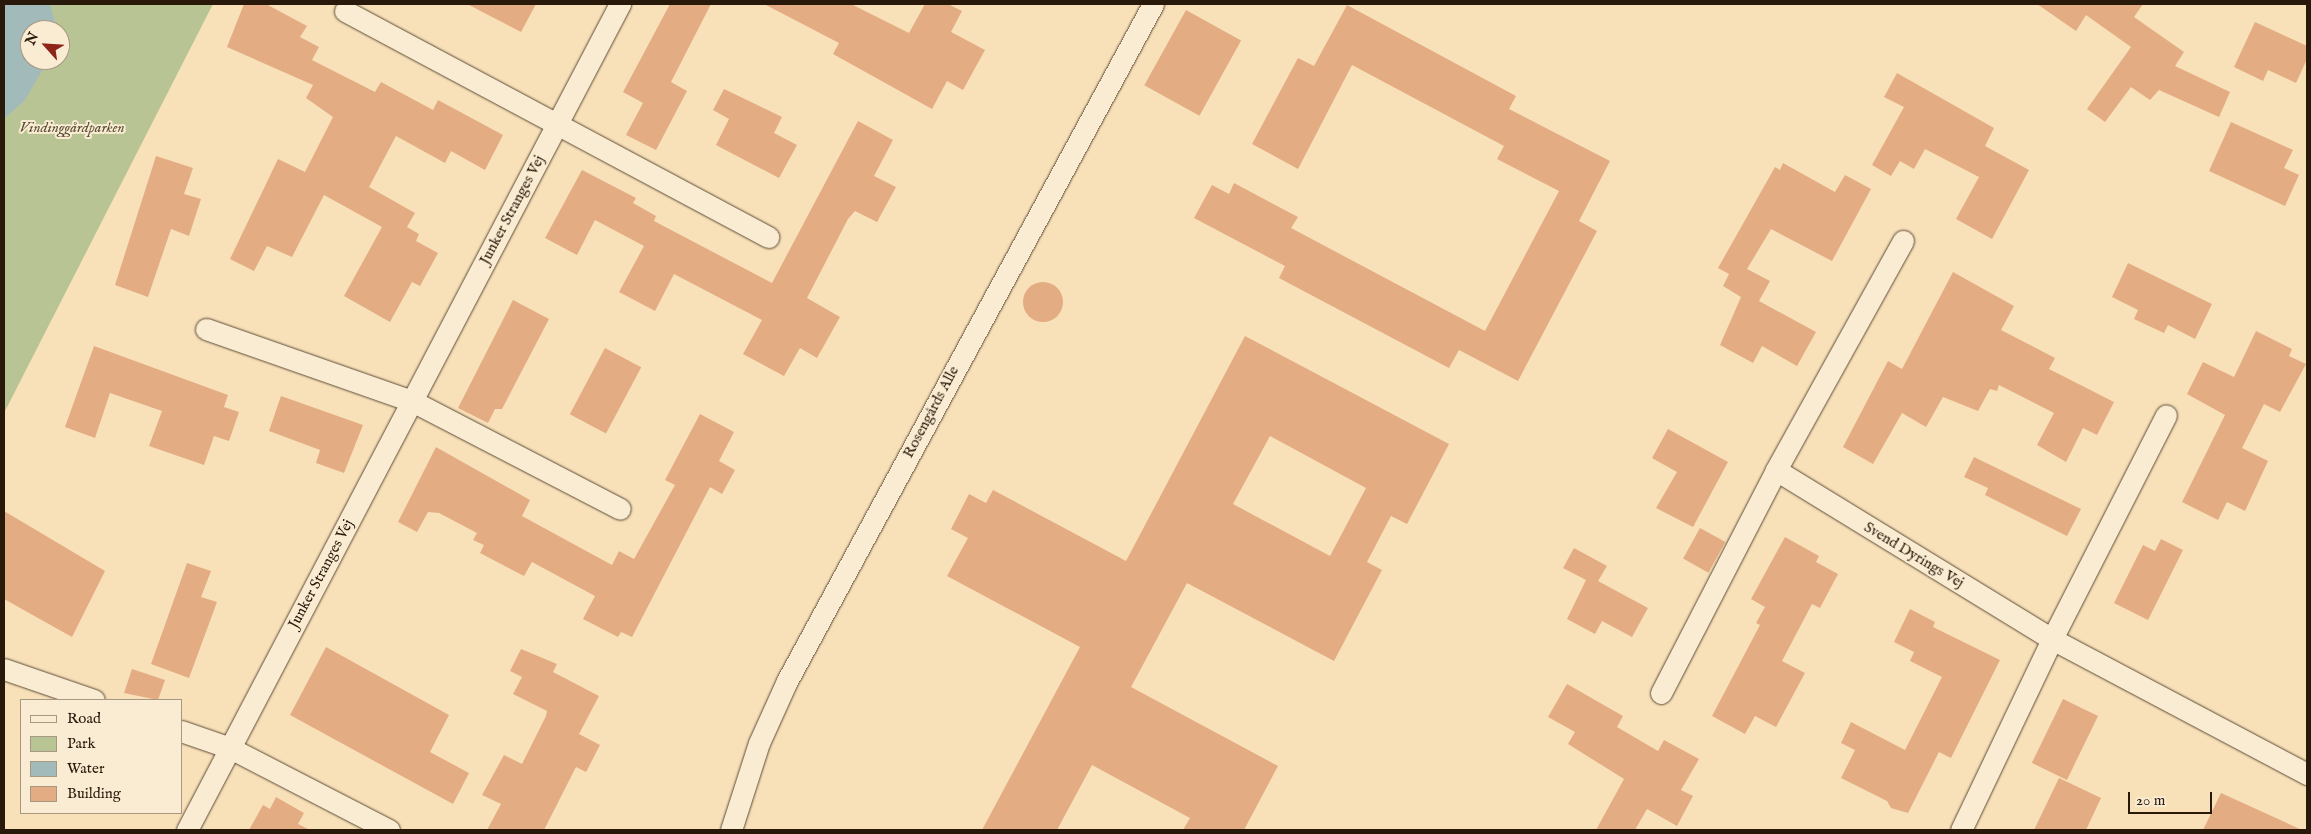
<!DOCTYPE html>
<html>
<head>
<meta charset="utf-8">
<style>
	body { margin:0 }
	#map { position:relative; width:2311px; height:834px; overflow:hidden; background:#f8e1b9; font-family:"IM FELL English",serif }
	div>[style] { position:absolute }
	.green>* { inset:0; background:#b8c494 }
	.water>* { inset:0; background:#a3babb }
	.building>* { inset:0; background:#e4ac83; transform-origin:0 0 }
	.round { border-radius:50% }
	.roads { filter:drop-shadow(0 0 1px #5d4b36) drop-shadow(0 0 1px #5d4b36) }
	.minor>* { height:21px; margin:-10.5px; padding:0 10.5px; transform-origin:10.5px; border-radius:10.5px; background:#faecd2 }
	span { translate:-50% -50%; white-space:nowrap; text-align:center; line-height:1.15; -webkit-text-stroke:4px #faecd2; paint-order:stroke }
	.park-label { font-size:15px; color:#544c34; font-style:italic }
	.street-label { font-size:15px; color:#29190b }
	.frame { position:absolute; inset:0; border:5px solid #29190b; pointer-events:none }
	.legend { position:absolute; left:20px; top:699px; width:162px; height:115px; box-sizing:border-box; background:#faecd2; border:1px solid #a69882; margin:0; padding:6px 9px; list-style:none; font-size:15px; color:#29190b }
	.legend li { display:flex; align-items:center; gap:10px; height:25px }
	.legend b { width:25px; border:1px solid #a69882 }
	.north { position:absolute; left:20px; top:20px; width:50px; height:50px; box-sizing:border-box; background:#faecd2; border:1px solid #a69882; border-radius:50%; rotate:296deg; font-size:14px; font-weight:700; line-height:20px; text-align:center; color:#29190b }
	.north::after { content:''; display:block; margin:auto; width:18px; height:22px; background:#8f2418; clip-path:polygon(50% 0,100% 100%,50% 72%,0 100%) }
	.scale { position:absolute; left:2128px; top:792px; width:84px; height:22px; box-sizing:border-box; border:2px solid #29190b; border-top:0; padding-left:6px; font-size:15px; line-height:18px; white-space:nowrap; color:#29190b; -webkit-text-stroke:4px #faecd2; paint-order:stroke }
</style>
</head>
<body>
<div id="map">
	<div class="green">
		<div style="clip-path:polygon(evenodd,4px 4px,213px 4px,4px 413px,4px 4px,30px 30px,60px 30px,60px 60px,30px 60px,30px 30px)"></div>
	</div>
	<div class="water">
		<div style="clip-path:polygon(4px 4px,50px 4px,56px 26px,56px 30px,30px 30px,30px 60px,48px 60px,25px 100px,4px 119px)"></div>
	</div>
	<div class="building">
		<div style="clip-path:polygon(244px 4px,266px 4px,307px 26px,300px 37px,319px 47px,312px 60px,375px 92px,381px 82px,433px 110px,438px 100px,503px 135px,485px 170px,451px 151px,445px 163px,396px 136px,369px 187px,415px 213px,407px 227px,419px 234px,416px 241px,438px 253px,420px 286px,412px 282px,390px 322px,344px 296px,382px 227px,324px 195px,292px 257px,267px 246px,254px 271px,230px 259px,278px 159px,305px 172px,333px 117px,306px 98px,313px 85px,227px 47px)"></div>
		<div style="clip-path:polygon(467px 4px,536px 4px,521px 32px)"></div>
		<div style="clip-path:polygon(670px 4px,711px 4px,671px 82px,687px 91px,656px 150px,626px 135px,643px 103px,623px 92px)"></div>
		<div style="clip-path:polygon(764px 4px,851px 4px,909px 33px,925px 4px,948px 4px,962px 11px,951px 32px,985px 50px,963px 90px,947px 81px,932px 109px,833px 54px,839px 43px)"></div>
		<div style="clip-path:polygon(2037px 4px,2143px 4px,2134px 17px,2184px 52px,2175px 66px,2230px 92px,2219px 117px,2159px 90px,2150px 100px,2131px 87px,2105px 122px,2087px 109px,2131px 47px,2086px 15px,2076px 31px)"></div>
		<div style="clip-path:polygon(1347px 5px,1516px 96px,1509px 109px,1610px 161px,1579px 221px,1597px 231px,1518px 381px,1459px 350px,1449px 368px,1279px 278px,1285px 266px,1194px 218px,1212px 185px,1229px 194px,1234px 183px,1298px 217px,1291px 228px,1485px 331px,1559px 191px,1497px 159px,1504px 146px,1352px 65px,1298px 169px,1252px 144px,1298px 58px,1314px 66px)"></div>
		<div style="left:1186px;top:10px;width:63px;height:86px;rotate:29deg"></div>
		<div style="clip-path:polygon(2255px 22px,2307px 46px,2307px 59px,2296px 83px,2268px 70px,2263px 81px,2234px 67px)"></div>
		<div style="clip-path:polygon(1897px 73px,1994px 128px,1985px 146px,2029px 170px,1992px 239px,1956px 219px,1979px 177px,1925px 149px,1914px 169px,1900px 161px,1891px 176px,1872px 165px,1904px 107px,1884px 97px)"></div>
		<div style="clip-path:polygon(724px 89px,782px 117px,774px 133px,797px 145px,779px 178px,716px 145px,729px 119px,713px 110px)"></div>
		<div style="clip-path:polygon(858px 121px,893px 140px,874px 176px,896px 187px,877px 222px,855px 211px,848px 219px,807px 298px,840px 317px,817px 358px,800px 348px,784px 376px,743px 354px,762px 320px,674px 274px,655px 311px,619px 292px,644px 246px,595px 220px,577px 255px,545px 238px,582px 170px,636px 198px,633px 203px,656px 216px,654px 221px,772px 283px)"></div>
		<div style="clip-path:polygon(2231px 122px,2293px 150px,2284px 168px,2299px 175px,2285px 206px,2209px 171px)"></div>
		<div style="clip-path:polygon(156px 156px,193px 168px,184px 194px,201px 199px,189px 236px,171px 229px,148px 297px,115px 285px)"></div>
		<div style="clip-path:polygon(1783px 163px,1835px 192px,1845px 175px,1871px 189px,1832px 261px,1771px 229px,1747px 269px,1770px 281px,1759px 301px,1816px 332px,1797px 366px,1762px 346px,1753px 363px,1720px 345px,1741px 297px,1723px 286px,1729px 274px,1718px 268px,1775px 167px,1780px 170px)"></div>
		<div style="clip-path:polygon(2128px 263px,2212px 304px,2195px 339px,2168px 325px,2164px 333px,2134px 319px,2138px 310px,2112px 297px)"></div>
		<div style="clip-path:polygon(1953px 272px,2014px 306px,2001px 330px,2055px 358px,2049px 369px,2114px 402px,2097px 435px,2083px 428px,2066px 462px,2037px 445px,2054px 413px,1999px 385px,1997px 391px,1990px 389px,1978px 411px,1943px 397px,1926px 427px,1902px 413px,1873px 464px,1843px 447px,1888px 361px,1902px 369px)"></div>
		<div class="round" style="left:1023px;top:282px;width:40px;height:40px"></div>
		<div style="clip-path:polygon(513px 300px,549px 319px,502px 409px,495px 409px,488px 423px,458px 408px)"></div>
		<div style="clip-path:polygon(2256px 331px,2292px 349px,2289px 356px,2306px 364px,2280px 412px,2264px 404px,2242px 448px,2268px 461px,2245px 511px,2227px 502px,2218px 520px,2182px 502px,2225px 415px,2187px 394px,2203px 362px,2234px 377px)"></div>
		<div style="clip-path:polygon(evenodd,1245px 336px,1449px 444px,1407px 524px,1391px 516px,1367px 562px,1382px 570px,1334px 661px,1187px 583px,1131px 687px,1278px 766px,1244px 830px,1183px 830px,1190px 818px,1092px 765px,1057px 830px,982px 830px,1080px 647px,947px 576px,968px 538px,951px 529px,969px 494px,986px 503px,993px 490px,1126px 561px,1245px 336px,1270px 436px,1366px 488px,1330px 556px,1233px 504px,1270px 436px)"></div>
		<div style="clip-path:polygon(94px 346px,228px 395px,224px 407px,239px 412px,229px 441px,214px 436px,204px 465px,149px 446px,162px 411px,110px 393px,95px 438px,65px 427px)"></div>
		<div style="left:605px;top:348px;width:41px;height:75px;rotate:28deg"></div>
		<div style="clip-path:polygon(281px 396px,363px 425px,344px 473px,316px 463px,320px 450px,269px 431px)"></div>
		<div style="clip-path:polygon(700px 414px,734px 432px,719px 461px,735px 470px,722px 494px,710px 487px,632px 637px,621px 632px,618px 637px,583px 619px,595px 596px,532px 562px,524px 576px,480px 553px,484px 545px,473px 540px,477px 533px,439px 513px,428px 512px,417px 532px,398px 522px,436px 447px,530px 500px,522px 516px,612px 565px,619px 551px,634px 559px,675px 485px,665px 480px)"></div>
		<div style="clip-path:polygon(1668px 429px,1728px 462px,1693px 527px,1656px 508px,1677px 472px,1652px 458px)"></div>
		<div style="clip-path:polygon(1974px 457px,2081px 509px,2067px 536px,1985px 495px,1988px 488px,1964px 477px)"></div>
		<div style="clip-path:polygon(4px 511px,105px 571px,72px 637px,4px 599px)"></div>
		<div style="left:1700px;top:528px;width:29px;height:35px;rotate:29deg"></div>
		<div style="clip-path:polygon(1785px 537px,1819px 556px,1816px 562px,1838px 574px,1820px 608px,1812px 604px,1782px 661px,1805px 673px,1776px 727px,1755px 716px,1745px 734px,1712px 716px,1760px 625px,1756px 623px,1765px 607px,1751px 599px)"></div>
		<div style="clip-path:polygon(2161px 539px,2183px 550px,2148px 620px,2114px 603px,2143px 545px,2155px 551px)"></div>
		<div style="clip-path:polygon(1574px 548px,1607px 566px,1598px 581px,1648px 608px,1632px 637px,1602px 621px,1595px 634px,1567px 619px,1586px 580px,1563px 568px)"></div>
		<div style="clip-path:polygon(187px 563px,211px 571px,201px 597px,217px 602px,189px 678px,151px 664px)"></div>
		<div style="clip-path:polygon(1910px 609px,1935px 622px,1933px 627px,2000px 660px,1951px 758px,1939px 752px,1908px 813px,1891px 808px,1887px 801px,1841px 778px,1855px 750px,1841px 743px,1851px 722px,1905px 750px,1942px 677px,1910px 661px,1914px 652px,1894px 642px)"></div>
		<div style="clip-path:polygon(326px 647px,449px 715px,430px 752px,469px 773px,453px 804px,290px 715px)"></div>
		<div style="clip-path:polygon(521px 649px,557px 664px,553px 672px,599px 696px,579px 734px,600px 745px,586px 772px,576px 767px,544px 830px,487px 830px,501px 804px,482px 795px,504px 755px,522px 764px,546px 716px,547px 711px,513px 694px,522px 677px,510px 671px)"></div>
		<div style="clip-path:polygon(132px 669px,165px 680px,158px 700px,124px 693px)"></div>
		<div style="clip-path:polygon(1567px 684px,1623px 716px,1617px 727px,1658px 751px,1664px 740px,1699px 759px,1681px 790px,1693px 796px,1677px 826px,1647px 809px,1635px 830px,1596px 830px,1624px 779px,1568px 744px,1575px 732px,1548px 717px)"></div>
		<div style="left:2063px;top:699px;width:39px;height:71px;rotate:26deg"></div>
		<div style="clip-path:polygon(2059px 778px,2101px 798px,2086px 830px,2034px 830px)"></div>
		<div style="clip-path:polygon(2221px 793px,2302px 830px,2203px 830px)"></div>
		<div style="clip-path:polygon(276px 797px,304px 813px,298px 824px,310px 830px,249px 830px,263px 805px,270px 809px)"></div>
	</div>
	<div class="roads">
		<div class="minor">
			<div style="left:345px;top:11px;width:480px;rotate:28.1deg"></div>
			<div style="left:206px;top:329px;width:218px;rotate:19.3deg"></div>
			<div style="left:412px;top:401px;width:234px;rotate:27.4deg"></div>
			<div style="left:1776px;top:470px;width:324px;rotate:31.5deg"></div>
			<div style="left:2052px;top:639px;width:289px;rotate:27.9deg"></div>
			<div style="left:4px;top:669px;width:95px;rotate:19deg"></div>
			<div style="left:1661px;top:693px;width:251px;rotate:-62.7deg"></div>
			<div style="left:1776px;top:470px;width:262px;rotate:-61deg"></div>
			<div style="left:181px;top:731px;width:52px;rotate:19.1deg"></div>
			<div style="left:230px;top:748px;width:179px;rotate:27.3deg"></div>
			<div style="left:187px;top:830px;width:933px;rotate:-62.34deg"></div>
			<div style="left:731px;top:830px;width:91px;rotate:-72.2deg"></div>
			<div style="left:759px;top:743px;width:68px;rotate:-65.7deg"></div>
			<div style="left:787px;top:681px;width:770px;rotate:-61.6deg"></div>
			<div style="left:1961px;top:830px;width:212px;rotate:-64.5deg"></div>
			<div style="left:2052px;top:639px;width:251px;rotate:-63deg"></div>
		</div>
	</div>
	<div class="park-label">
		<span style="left:72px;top:128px">Vindinggårdparken</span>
	</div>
	<div class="street-label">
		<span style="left:512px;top:210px;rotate:-62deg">Junker Stranges Vej</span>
		<span style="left:931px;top:412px;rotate:-62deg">Rosengårds Alle</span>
		<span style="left:1914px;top:555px;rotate:31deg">Svend Dyrings Vej</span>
		<span style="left:321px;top:574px;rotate:-62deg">Junker Stranges Vej</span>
	</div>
	<div class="frame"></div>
	<ul class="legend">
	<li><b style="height:6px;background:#faecd2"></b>Road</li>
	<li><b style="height:14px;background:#b8c494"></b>Park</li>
	<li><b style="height:14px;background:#a3babb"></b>Water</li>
	<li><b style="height:14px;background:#e4ac83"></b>Building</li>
	</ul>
	<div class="north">N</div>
	<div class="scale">20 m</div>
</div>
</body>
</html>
